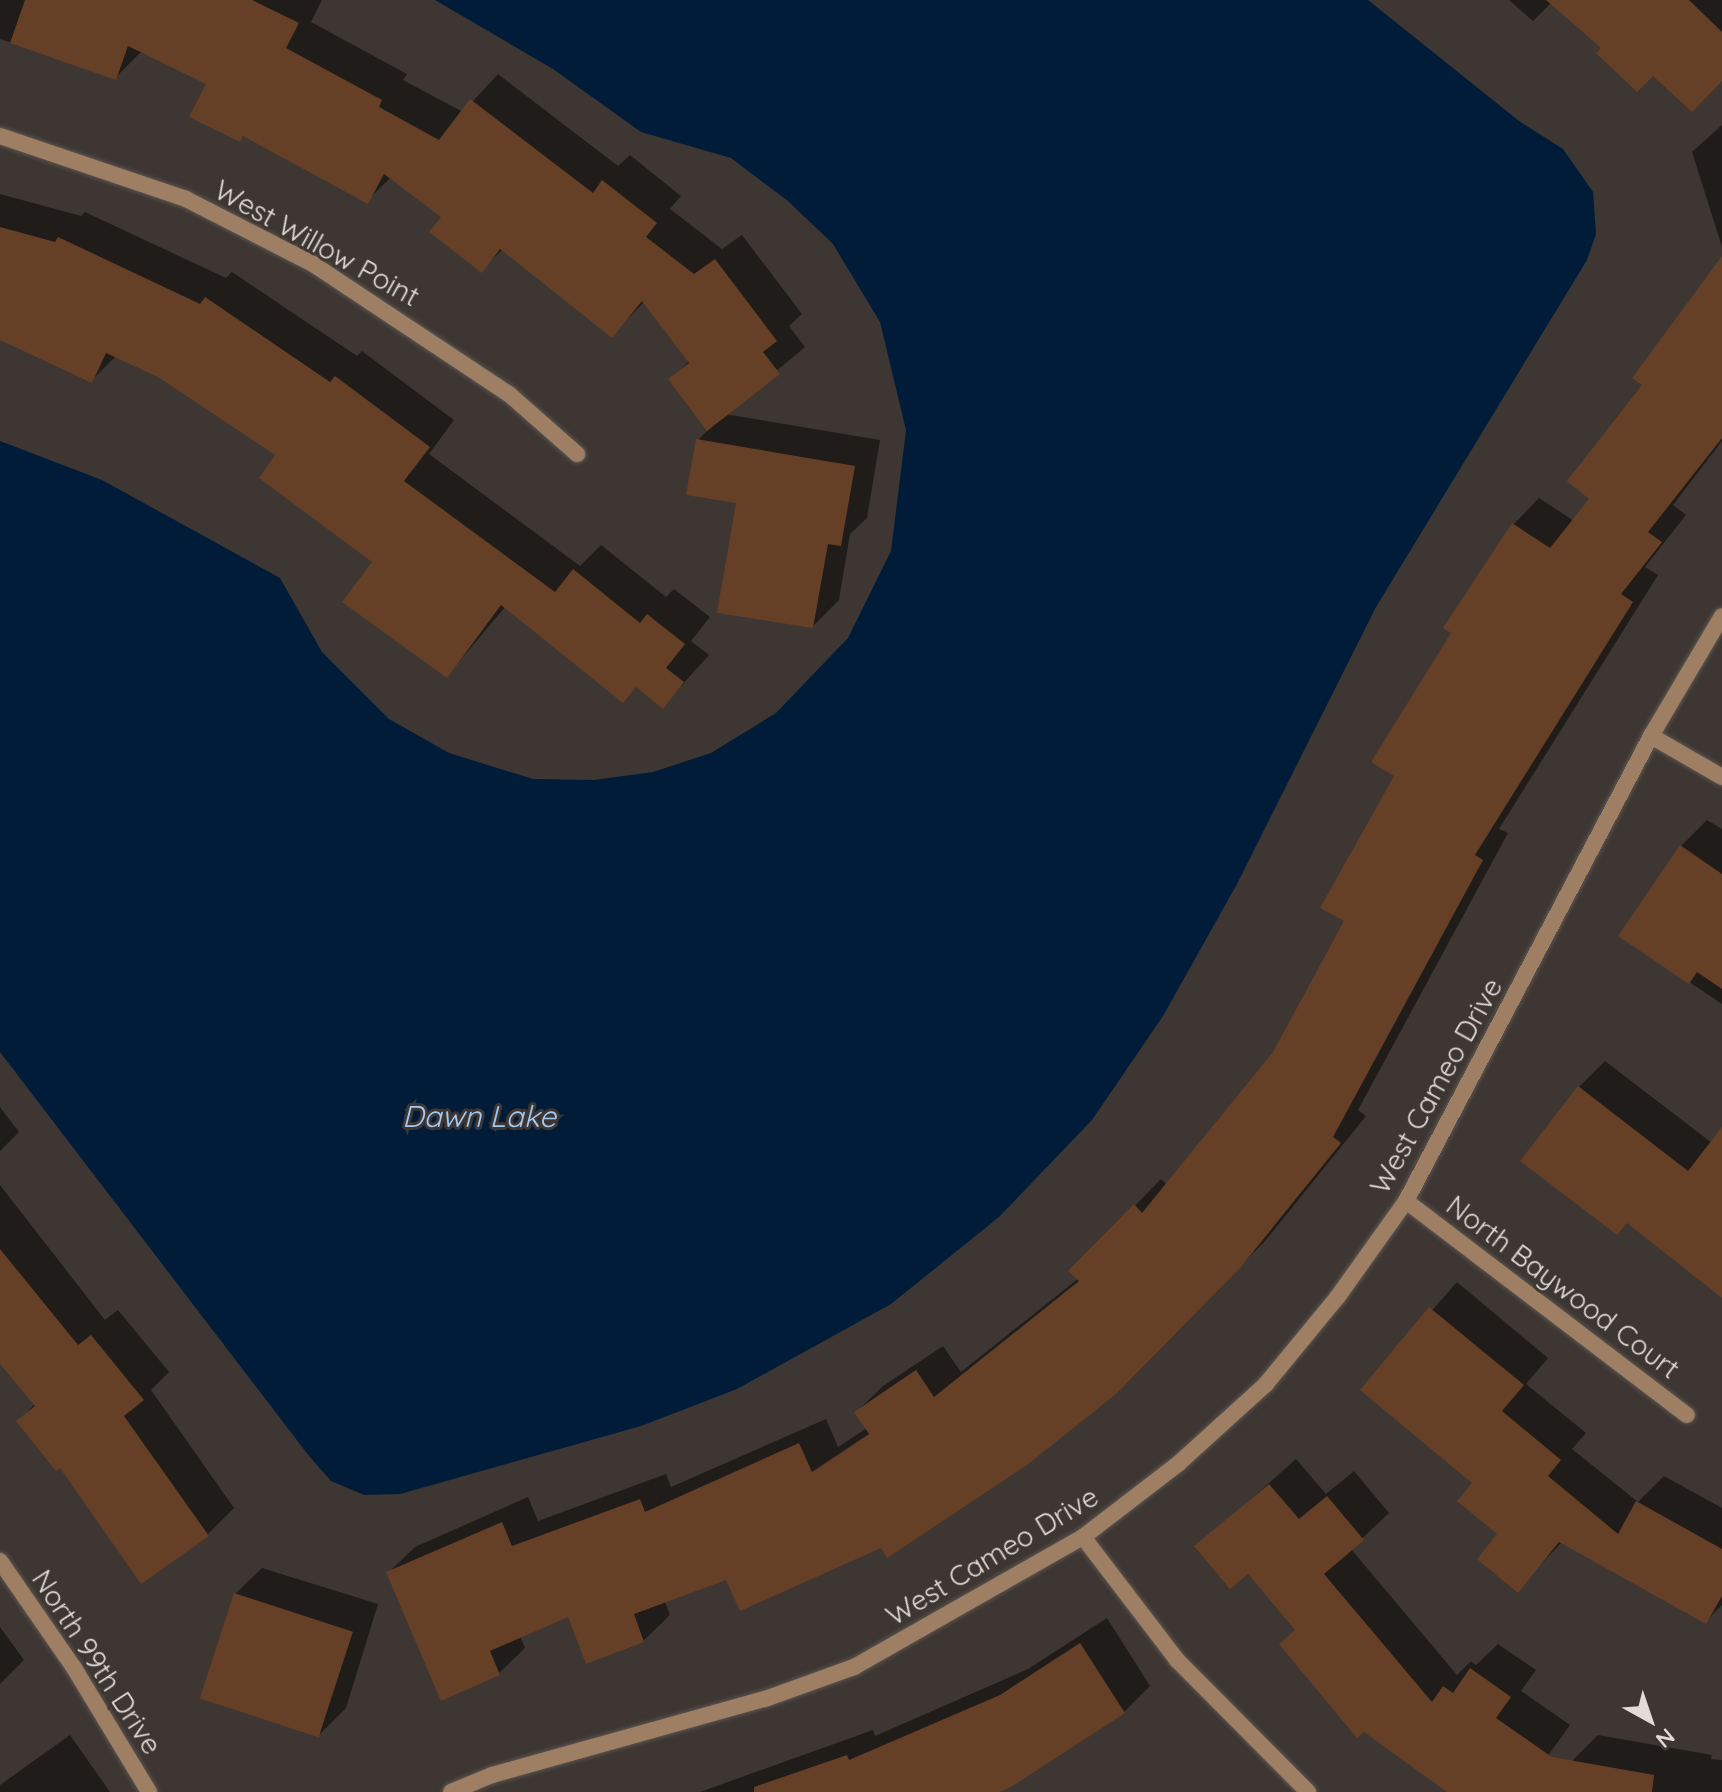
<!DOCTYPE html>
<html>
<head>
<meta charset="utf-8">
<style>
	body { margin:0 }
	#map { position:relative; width:1722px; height:1792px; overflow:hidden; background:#3d3632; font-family:Quicksand,sans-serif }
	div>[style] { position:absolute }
	.water>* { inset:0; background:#001c38 }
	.shadow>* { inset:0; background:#0007 }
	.building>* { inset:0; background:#654027; transform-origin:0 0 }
	.roads { filter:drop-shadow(0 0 2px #5b5450) drop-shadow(0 0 2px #5b5450) }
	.minor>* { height:16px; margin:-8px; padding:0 8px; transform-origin:8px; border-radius:8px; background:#9f7f63 }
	span { translate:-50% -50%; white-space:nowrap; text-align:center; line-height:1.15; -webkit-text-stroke:6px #3d3632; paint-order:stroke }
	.street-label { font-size:28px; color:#e1dcda }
	.water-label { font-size:30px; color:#a0c9f4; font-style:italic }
	.north { position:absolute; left:1610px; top:1680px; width:80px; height:80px; -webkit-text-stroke:6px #3d3632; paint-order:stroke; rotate:140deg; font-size:22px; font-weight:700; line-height:32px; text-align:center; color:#e1dcda }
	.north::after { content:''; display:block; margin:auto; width:28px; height:36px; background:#e1dcda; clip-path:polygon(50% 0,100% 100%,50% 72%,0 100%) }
</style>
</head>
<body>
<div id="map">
	<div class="water">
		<div style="clip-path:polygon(435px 0,1368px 0,1519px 121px,1563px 149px,1593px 192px,1596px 234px,1587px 260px,1376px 607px,1237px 884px,1163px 1016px,1092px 1120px,999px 1217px,891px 1304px,737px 1389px,641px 1426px,400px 1494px,364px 1495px,331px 1481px,309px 1456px,0 1052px,0 441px,102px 480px,280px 578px,322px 652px,389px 719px,449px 753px,533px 779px,594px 780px,653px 772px,711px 753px,776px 713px,848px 638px,891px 551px,906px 430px,880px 322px,833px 244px,788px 201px,731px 158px,641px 132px,553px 69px)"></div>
	</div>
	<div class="shadow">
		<div style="clip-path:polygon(0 0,322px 0,311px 22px,407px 74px,403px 80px,463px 112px,498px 74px,618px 166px,630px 155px,681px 196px,670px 209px,722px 249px,742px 235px,802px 314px,789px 326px,805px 347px,725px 414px,880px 440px,867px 518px,850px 534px,839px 600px,813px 626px,698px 440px,709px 429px,671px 379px,690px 360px,645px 301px,612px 335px,503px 249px,481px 270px,443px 217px,391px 177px,367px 201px,245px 135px,240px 140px,209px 83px,142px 51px,115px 78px,0 39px)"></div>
		<div style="clip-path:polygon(1509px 0,1722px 0,1722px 79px,1654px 73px,1604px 47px,1552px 2px,1533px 21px)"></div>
		<div style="clip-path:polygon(1722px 125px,1722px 247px,1692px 152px)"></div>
		<div style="clip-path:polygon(0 194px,81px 216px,85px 212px,226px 278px,232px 272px,357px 356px,362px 351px,454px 420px,429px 454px,580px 566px,601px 545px,666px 597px,674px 589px,710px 617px,691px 641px,709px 655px,663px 706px,637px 686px,623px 700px,506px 606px,447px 676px,375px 561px,278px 455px,159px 375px,117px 355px,91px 381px,0 326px)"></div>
		<div style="clip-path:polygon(1722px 265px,1722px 441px,1673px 505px,1686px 515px,1645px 567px,1658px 575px,1499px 829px,1508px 833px,1358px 1110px,1366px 1116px,1266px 1240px,1114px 1393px,881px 1546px,727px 1577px,664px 1600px,670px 1615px,643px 1641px,570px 1614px,520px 1636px,525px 1648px,498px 1674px,388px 1573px,415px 1547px,528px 1497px,538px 1521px,666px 1474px,671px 1487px,826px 1419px,838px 1447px,867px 1428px,856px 1412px,883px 1386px,943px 1346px,961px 1372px,1079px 1278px,1071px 1271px,1161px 1179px,1167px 1185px,1274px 1054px,1347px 920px,1453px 632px,1513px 525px,1539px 498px,1574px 521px,1592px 498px,1645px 385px)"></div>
		<div style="clip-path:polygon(1707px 820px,1722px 829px,1722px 1004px,1621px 936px,1681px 846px)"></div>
		<div style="clip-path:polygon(1605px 1061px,1712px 1143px,1722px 1130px,1722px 1298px,1579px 1087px)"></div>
		<div style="clip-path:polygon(0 1107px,19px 1132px,0 1151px)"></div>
		<div style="clip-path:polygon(0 1185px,105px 1320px,118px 1310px,169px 1372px,151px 1390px,234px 1508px,208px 1534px,142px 1581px,60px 1465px,18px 1421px,35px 1404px,0 1361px)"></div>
		<div style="clip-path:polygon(1457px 1282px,1548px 1358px,1526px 1384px,1586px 1433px,1572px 1449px,1638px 1502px,1664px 1476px,1722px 1508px,1722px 1605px,1706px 1621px,1562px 1542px,1517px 1590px,1500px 1534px,1474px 1482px,1363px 1389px)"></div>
		<div style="clip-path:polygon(1296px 1459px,1326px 1494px,1354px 1471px,1389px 1513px,1351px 1549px,1457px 1675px,1471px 1661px,1476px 1665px,1498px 1644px,1536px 1670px,1521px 1691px,1570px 1725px,1522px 1792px,1450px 1792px,1249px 1571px,1197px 1547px)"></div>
		<div style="clip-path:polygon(262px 1568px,378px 1604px,346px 1708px,320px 1734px,235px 1594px)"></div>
		<div style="clip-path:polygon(1107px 1618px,1150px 1686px,1124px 1712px,995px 1792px,700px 1792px,873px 1730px,875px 1736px,1028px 1669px)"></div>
		<div style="clip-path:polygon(0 1627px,24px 1660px,0 1684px)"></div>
		<div style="clip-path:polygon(70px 1735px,110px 1792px,0 1792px,0 1785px)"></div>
		<div style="clip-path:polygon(1598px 1735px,1712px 1755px,1711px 1759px,1722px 1760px,1722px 1792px,1566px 1792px,1572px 1761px)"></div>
	</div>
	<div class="building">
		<div style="clip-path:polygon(25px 0,252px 0,299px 23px,286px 48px,382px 100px,379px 107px,439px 140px,470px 99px,593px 193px,602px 180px,657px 223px,646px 237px,694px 274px,715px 259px,777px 341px,763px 352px,780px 374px,707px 431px,668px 379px,689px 363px,642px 301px,612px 338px,500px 249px,482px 273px,429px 232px,441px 217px,384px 174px,368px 204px,243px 136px,240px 142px,189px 117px,206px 84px,128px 46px,116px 80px,10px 43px)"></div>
		<div style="clip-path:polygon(1546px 0,1689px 0,1722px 32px,1722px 81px,1692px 112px,1653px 76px,1637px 92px,1596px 53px,1601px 48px)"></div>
		<div style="clip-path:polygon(0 227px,55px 242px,58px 237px,200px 304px,205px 297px,330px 382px,335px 376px,430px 447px,404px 481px,555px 592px,573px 569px,640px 623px,647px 614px,685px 644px,666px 668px,684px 682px,663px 709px,636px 687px,623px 703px,501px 605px,447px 678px,342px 602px,372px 562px,259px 478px,275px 455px,158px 377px,106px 353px,92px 383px,0 340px)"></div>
		<div style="clip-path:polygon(1722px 256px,1722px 438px,1648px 532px,1662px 542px,1621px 594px,1633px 602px,1475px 855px,1483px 860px,1333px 1137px,1341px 1143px,1240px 1268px,1116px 1394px,1027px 1465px,887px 1558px,881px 1548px,740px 1611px,726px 1580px,634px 1614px,644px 1642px,586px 1664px,568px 1617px,490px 1651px,500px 1675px,441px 1701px,386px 1572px,502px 1522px,512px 1546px,640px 1499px,645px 1512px,799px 1443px,812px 1472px,869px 1434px,854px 1412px,916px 1370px,934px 1397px,1079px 1281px,1068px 1271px,1134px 1204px,1142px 1213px,1273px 1052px,1344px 921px,1320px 908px,1394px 776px,1371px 762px,1451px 633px,1443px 628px,1512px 523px,1550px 548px,1589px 499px,1567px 481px,1642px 385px,1632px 378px)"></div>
		<div style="clip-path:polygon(696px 439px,855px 466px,841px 546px,828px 544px,813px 628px,717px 613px,736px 503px,686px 495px)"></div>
		<div style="clip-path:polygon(1680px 845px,1722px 874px,1722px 989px,1697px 972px,1689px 984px,1618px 936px)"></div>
		<div style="clip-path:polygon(1578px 1086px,1688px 1171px,1722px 1127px,1722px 1298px,1627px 1223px,1617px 1235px,1520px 1161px)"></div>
		<div style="clip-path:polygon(0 1249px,78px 1345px,91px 1335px,144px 1400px,124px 1416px,209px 1536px,141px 1584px,60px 1468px,56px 1471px,16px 1421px,35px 1406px,0 1364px)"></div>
		<div style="clip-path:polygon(1429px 1307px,1524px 1385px,1502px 1411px,1561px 1460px,1548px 1476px,1618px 1534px,1636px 1501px,1722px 1549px,1722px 1596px,1706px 1624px,1559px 1542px,1518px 1593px,1477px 1559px,1497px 1534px,1457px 1501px,1472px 1483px,1360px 1390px)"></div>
		<div style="clip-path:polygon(1269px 1484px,1299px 1519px,1327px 1496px,1364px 1540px,1324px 1574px,1432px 1702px,1443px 1686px,1453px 1693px,1470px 1668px,1511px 1697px,1496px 1718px,1552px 1757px,1654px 1775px,1652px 1792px,1447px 1792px,1364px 1732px,1357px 1738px,1279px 1644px,1295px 1630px,1248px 1574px,1230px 1589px,1194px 1546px)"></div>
		<div style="left:234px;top:1593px;width:125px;height:111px;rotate:18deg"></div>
		<div style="clip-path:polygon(1080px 1643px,1125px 1713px,1011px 1787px,999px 1792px,754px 1792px,754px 1787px,847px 1755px,849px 1760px,1000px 1695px)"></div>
	</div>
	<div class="roads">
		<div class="minor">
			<div style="left:0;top:136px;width:196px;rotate:18.7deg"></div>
			<div style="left:186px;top:199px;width:143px;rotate:27.1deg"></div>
			<div style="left:313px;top:264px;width:235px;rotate:33.6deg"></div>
			<div style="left:509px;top:394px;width:91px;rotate:41.4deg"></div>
			<div style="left:1651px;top:736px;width:82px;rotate:30deg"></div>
			<div style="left:1406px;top:1201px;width:353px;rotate:37.3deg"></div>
			<div style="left:1083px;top:1537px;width:155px;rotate:52.6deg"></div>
			<div style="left:1177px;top:1660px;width:186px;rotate:45.2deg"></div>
			<div style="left:0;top:1561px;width:130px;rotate:55.3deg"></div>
			<div style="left:74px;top:1668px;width:145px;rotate:58.8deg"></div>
			<div style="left:451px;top:1792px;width:44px;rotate:-22.5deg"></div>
			<div style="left:492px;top:1775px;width:283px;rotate:-15.6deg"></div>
			<div style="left:765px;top:1699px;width:95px;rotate:-19.8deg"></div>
			<div style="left:854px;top:1667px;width:263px;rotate:-29.6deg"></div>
			<div style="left:1083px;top:1537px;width:121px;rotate:-37.6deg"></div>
			<div style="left:1179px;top:1463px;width:118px;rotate:-42.2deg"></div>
			<div style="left:1266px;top:1384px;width:115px;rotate:-50.6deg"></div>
			<div style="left:1339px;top:1295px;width:115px;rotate:-54.5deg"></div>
			<div style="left:1406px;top:1201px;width:526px;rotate:-62.22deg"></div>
			<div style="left:1651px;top:736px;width:139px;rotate:-59.4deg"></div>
		</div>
	</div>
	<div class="street-label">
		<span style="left:317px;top:243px;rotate:29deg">West Willow Point</span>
		<span style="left:1436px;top:1086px;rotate:-61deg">West Cameo Drive</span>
		<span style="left:1563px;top:1287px;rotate:37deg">North Baywood Court</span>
		<span style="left:992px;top:1556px;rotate:-31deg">West Cameo Drive</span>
		<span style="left:97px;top:1662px;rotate:57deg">North 99th Drive</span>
	</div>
	<div class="water-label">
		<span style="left:479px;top:1116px">Dawn Lake</span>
	</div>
	<div class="north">N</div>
</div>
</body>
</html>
